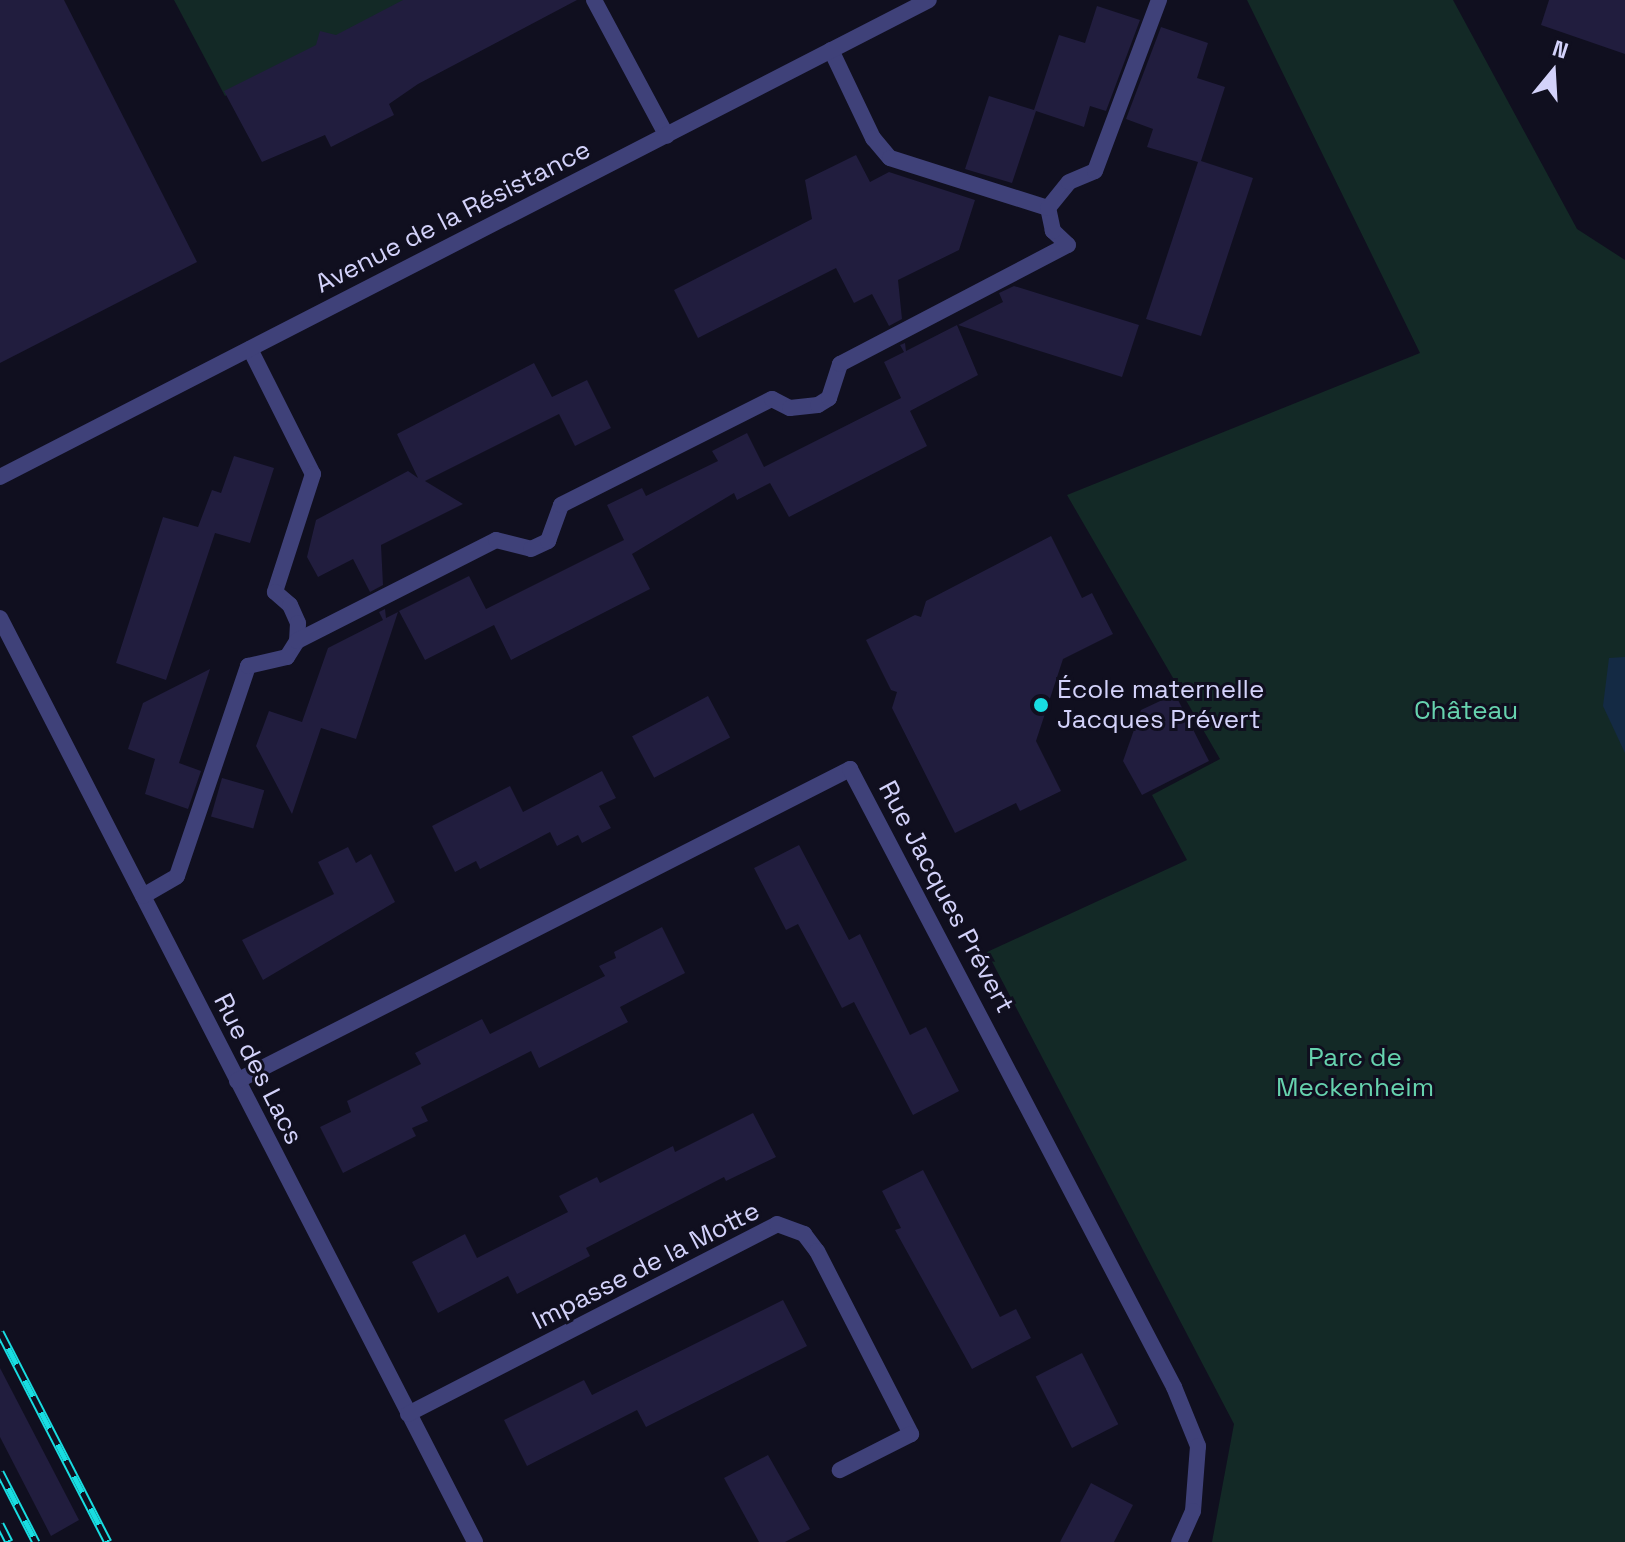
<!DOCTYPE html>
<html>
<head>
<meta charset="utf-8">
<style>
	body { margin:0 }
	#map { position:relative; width:1625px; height:1542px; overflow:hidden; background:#100f1f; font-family:"Space Grotesk",sans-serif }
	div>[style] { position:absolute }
	.green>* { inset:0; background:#132926 }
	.water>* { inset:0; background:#142a44 }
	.building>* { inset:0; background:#211d3e; transform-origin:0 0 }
	.minor>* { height:16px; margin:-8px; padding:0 8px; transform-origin:8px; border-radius:8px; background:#3f4179 }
	.rail>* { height:9px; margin-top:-4.5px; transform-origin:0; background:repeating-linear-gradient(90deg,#100f1f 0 18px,#18dde1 0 36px); box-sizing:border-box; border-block:2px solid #18dde1 }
	.dots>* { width:22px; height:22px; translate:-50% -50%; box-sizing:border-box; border:4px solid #100f1f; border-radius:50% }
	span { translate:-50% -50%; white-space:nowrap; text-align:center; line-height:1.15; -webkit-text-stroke:6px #100f1f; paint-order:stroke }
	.street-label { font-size:26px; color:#d3d2fa }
	.poi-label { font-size:26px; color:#d3d2fa }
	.left { translate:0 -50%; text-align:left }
	.park-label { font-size:26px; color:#66d2ae }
	.north { position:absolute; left:1513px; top:32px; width:80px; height:80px; -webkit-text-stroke:6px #100f1f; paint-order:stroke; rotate:18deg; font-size:22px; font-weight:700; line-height:32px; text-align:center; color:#d3d2fa }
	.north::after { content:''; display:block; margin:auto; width:28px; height:36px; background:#d3d2fa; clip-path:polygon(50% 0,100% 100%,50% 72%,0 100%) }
</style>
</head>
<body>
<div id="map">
	<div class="green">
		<div style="clip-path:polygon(174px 0,408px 0,225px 96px)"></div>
		<div style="clip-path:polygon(1247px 0,1453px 0,1577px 229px,1625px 260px,1625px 1542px,1212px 1542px,1234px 1424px,987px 952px,1187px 860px,1152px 795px,1220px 759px,1067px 495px,1420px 353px)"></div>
	</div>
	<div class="water">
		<div style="clip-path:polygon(1625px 657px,1625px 753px,1603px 706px,1609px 658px)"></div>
	</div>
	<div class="building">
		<div style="clip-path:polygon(0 0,64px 0,197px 262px,0 363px)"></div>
		<div style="clip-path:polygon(403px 0,577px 0,418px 84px,389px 104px,394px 115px,331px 147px,325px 135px,262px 162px,224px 91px,316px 45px,320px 31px,336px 35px)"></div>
		<div style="clip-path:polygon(1549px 0,1625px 0,1625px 54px,1541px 25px)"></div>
		<div style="clip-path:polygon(1097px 6px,1140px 20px,1106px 111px,1090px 106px,1084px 127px,1036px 111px,1012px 183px,965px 169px,989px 96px,1034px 110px,1059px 35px,1085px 43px)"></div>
		<div style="clip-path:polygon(1161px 27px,1208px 43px,1197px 78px,1225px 87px,1201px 161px,1253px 178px,1201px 336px,1146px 319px,1198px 162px,1147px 147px,1153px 129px,1126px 119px)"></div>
		<div style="clip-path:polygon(856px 155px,870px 182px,889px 172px,975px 200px,959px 250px,898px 280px,902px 319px,889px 326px,872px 294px,854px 303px,836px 268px,698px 338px,674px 290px,812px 219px,805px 180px)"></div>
		<div style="clip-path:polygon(1014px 286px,1139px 325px,1122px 377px,958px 325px,1003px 302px,999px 293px)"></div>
		<div style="clip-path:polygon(957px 325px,978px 375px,910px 411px,927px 446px,789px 517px,770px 483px,737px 500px,734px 493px,632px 554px,650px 589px,511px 660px,494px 625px,425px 660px,399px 611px,469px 576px,486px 609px,624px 540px,607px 505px,642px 488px,646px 496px,718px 461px,712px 451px,747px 433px,764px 467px,901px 398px,884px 362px,904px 352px,900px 345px,905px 343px,906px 351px)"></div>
		<div style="clip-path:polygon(534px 363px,552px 397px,587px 380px,611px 428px,575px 446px,559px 414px,425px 481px,463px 504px,381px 545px,383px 585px,370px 592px,353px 559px,318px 577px,307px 557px,316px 520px,408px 471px,418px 478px,397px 434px)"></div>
		<div style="clip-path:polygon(234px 456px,274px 468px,250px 543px,215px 533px,166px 680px,116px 663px,163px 517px,198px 527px,212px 490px,221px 493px)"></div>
		<div style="clip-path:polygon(1051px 536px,1082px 598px,1092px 593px,1113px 634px,1063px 659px,1036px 741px,1061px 791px,1020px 811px,1016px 803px,955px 833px,892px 708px,897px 692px,891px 690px,866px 640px,915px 615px,921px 617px,926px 601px)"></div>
		<div style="clip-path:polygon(385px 609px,386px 618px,398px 612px,356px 739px,321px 728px,292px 814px,256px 746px,269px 711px,302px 722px,328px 648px,383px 620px,379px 612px)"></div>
		<div style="clip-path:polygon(210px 669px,179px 763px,201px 771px,188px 809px,145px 794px,155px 759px,128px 749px,143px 703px)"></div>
		<div style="clip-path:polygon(1175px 694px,1209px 761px,1142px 795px,1123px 761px,1141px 710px)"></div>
		<div style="left:708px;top:696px;width:47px;height:86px;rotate:62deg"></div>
		<div style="clip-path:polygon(602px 771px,616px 798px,599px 806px,611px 828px,582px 843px,578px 835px,557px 846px,550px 832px,480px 869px,476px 861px,455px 872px,432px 826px,510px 786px,523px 812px)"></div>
		<div style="left:222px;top:778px;width:44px;height:40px;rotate:16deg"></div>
		<div style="clip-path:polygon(799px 845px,849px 940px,860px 934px,910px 1035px,926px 1027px,959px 1091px,913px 1115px,854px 1002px,842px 1008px,798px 924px,786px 930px,754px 868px)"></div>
		<div style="clip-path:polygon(348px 847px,356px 863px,371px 854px,395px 902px,263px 980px,242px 940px,334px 894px,318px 862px)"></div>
		<div style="clip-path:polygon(662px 927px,685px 973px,620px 1007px,628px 1022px,539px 1068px,531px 1051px,421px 1107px,428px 1121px,412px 1128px,416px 1136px,343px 1173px,320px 1127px,351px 1112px,347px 1101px,421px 1064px,415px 1053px,482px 1019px,490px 1034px,605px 976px,599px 966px,616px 958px,614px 952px)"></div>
		<div style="clip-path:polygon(753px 1113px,776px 1157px,726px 1181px,724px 1177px,586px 1248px,590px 1256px,517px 1294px,508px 1276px,438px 1313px,412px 1262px,465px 1234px,477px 1258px,568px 1212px,559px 1196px,597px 1177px,600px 1183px,673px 1146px,675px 1152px)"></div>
		<div style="clip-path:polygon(923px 1170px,1000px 1317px,1016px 1309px,1031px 1338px,972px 1369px,895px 1230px,901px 1228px,882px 1191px)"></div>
		<div style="clip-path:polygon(783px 1300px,807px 1346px,646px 1427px,637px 1410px,527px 1466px,504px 1420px,584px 1380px,592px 1395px)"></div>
		<div style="left:1082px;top:1353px;width:80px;height:52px;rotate:63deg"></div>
		<div style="clip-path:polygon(0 1368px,79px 1520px,51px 1536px,0 1437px)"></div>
		<div style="clip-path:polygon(768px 1455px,810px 1529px,785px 1542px,759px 1542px,724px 1478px)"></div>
		<div style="clip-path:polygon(1091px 1483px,1133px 1505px,1114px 1542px,1060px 1542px)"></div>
	</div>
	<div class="minor">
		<div style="left:594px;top:0;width:154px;rotate:61.8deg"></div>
		<div style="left:831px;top:50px;width:98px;rotate:64.5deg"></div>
		<div style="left:873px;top:138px;width:26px;rotate:50deg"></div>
		<div style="left:890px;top:158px;width:166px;rotate:17.6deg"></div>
		<div style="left:250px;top:349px;width:140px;rotate:63.3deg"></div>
		<div style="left:313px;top:474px;width:124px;rotate:107.9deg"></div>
		<div style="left:275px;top:592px;width:20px;rotate:41deg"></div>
		<div style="left:290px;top:605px;width:20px;rotate:66deg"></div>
		<div style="left:298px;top:623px;width:18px;rotate:93deg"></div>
		<div style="left:0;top:477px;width:1044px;rotate:-27.18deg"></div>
		<div style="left:0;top:618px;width:1039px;rotate:62.79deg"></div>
		<div style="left:143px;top:896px;width:39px;rotate:-30deg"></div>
		<div style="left:177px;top:876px;width:222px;rotate:-71.3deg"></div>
		<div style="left:248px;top:666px;width:40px;rotate:-13deg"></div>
		<div style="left:287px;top:657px;width:19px;rotate:-58deg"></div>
		<div style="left:297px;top:641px;width:223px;rotate:-26.9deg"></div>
		<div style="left:496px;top:540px;width:36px;rotate:14deg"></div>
		<div style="left:531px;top:549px;width:19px;rotate:-25deg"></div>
		<div style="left:548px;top:541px;width:38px;rotate:-70deg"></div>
		<div style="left:561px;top:505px;width:236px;rotate:-26.7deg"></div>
		<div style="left:772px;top:399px;width:20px;rotate:27deg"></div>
		<div style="left:790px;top:408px;width:28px;rotate:-6deg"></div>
		<div style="left:818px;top:405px;width:13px;rotate:-32deg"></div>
		<div style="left:829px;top:398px;width:36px;rotate:-72deg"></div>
		<div style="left:840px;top:364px;width:257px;rotate:-27.6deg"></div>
		<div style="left:1068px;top:245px;width:21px;rotate:-137deg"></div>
		<div style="left:1053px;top:231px;width:24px;rotate:-102deg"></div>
		<div style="left:1048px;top:208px;width:33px;rotate:-51deg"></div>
		<div style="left:1069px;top:182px;width:28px;rotate:-23deg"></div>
		<div style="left:1095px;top:171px;width:183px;rotate:-69.5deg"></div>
		<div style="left:237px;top:1081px;width:688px;rotate:-26.97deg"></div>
		<div style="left:850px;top:769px;width:698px;rotate:62.33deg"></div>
		<div style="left:1174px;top:1387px;width:64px;rotate:67.9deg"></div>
		<div style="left:1198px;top:1446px;width:65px;rotate:94.4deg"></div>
		<div style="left:1193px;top:1511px;width:34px;rotate:114deg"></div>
		<div style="left:408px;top:1414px;width:415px;rotate:-27.2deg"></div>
		<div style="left:777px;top:1224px;width:29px;rotate:20deg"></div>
		<div style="left:804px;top:1234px;width:21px;rotate:53deg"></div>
		<div style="left:817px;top:1251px;width:206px;rotate:62.8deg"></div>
		<div style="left:911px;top:1434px;width:80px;rotate:153.1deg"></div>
	</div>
	<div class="rail">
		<div style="left:0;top:1332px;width:236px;rotate:62.8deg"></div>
		<div style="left:0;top:1472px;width:79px;rotate:62.8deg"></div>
		<div style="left:0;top:1524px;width:20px;rotate:63deg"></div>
	</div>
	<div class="dots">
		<div style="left:1041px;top:705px;background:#18dde1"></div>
	</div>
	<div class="street-label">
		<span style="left:453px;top:217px;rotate:-27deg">Avenue de la Résistance</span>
		<span style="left:946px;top:897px;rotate:62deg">Rue Jacques Prévert</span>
		<span style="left:258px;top:1069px;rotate:63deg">Rue des Lacs</span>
		<span style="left:646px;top:1266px;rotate:-27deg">Impasse de la Motte</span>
	</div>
	<div class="poi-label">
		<span class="left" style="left:1057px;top:705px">École maternelle<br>Jacques Prévert</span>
	</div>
	<div class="park-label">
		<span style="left:1466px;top:711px">Château</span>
		<span style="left:1355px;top:1073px">Parc de<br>Meckenheim</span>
	</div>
	<div class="north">N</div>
</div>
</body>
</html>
